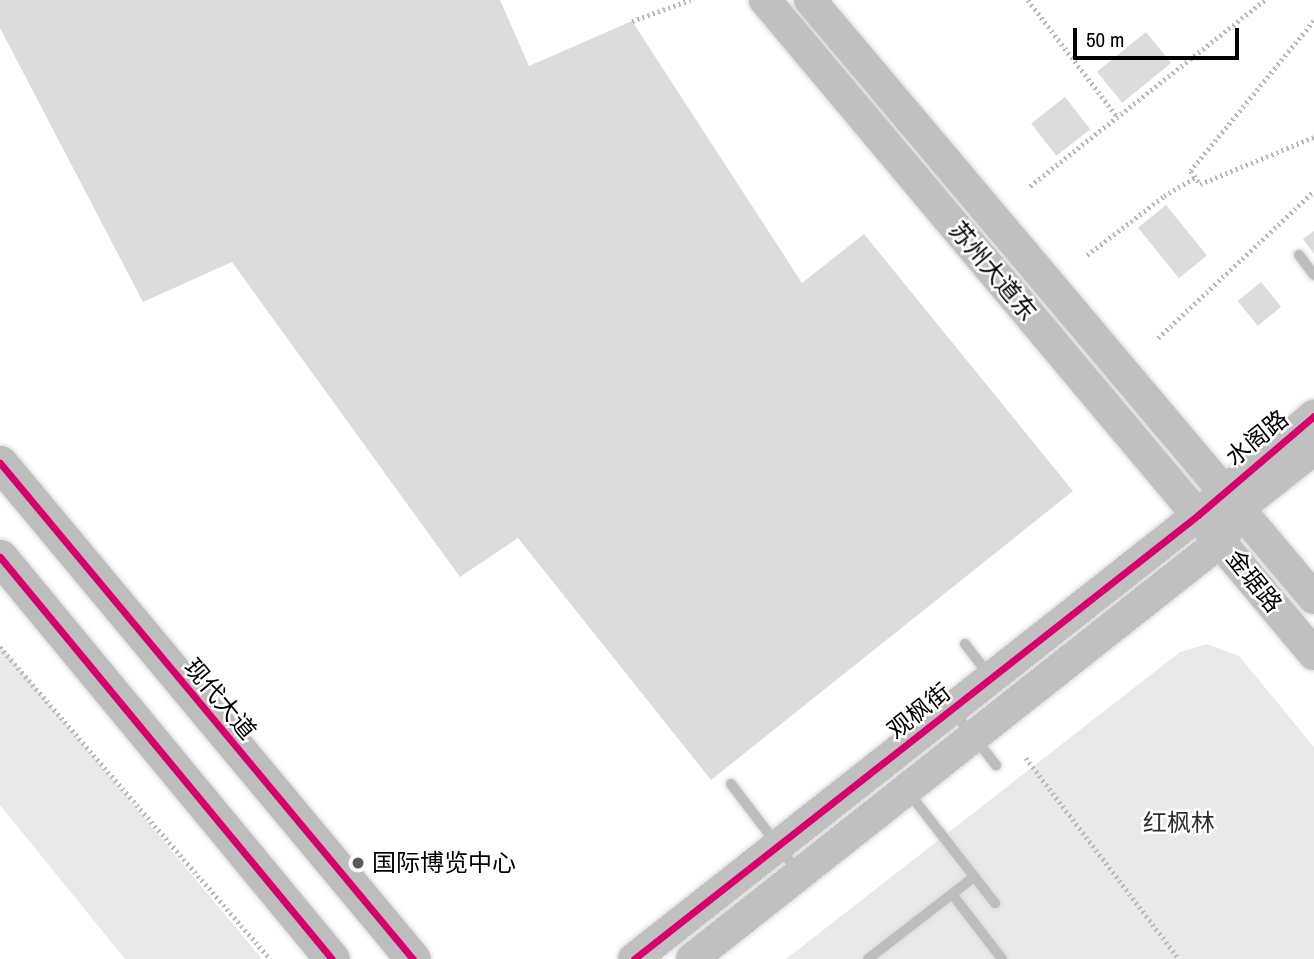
<!DOCTYPE html>
<html>
<head>
<meta charset="utf-8">
<style>
	body { margin:0 }
	#map { position:relative; width:1314px; height:959px; overflow:hidden; background:#fff; font-family:"Archivo Narrow","Noto Sans SC",sans-serif }
	div>[style] { position:absolute }
	.green>* { inset:0; background:#e9e9e9 }
	.building>* { inset:0; background:#dcdcdc; transform-origin:0 0 }
	.path>* { height:4.5px; margin-top:-2.25px; transform-origin:0; background:repeating-linear-gradient(90deg,#b8b8b8 0 2px,transparent 0 5.5px) }
	.roads { filter:drop-shadow(0 0 2px #dbdbdb) drop-shadow(0 0 2px #dbdbdb) }
	.lane>* { height:10px; margin:-5px; padding:0 5px; transform-origin:5px; border-radius:5px; background:#bdbdbd }
	.secondary>* { height:32px; margin:-16px; padding:0 16px; transform-origin:16px; border-radius:16px; background:#c0c0c0 }
	.primary>* { height:35px; margin:-17.5px; padding:0 17.5px; transform-origin:17.5px; border-radius:17.5px; background:#bdbdbd }
	.cycleway>* { height:7px; margin:-3.5px; padding:0 3.5px; transform-origin:3.5px; border-radius:3.5px; background:#d6006c }
	.dots>* { width:19px; height:19px; translate:-50% -50%; box-sizing:border-box; border:4px solid #fff; border-radius:50% }
	span { translate:-50% -50%; white-space:nowrap; text-align:center; line-height:1.15; -webkit-text-stroke:5px #fff; paint-order:stroke }
	.street-label { font-size:24px; color:#000 }
	.park-label { font-size:24px; color:#2e2e2e }
	.poi-label { font-size:24px; color:#000 }
	.left { translate:0 -50%; text-align:left }
	.scale { position:absolute; left:1073px; top:28px; width:166px; height:32px; box-sizing:border-box; border:4px solid #000; border-top:0; padding-left:9px; font-size:21px; line-height:24px; white-space:nowrap; color:#000; -webkit-text-stroke:5px #fff; paint-order:stroke }
</style>
</head>
<body>
<div id="map">
	<div class="green">
		<div style="clip-path:polygon(1207px 644px,1239px 656px,1314px 747px,1314px 959px,786px 959px,1180px 652px)"></div>
		<div style="clip-path:polygon(0 645px,262px 959px,125px 959px,0 805px)"></div>
	</div>
	<div class="building">
		<div style="clip-path:polygon(0 0,500px 0,529px 66px,632px 21px,802px 283px,864px 234px,1073px 491px,711px 780px,518px 538px,460px 577px,232px 262px,143px 302px,0 28px)"></div>
		<div style="left:1146px;top:32px;width:40px;height:63px;rotate:51deg"></div>
		<div style="left:1065px;top:97px;width:41px;height:43px;rotate:52deg"></div>
		<div style="left:1166px;top:205px;width:65px;height:36px;rotate:51deg"></div>
		<div style="clip-path:polygon(1314px 231px,1314px 254px,1303px 239px)"></div>
		<div style="left:1261px;top:282px;width:32px;height:30px;rotate:51deg"></div>
	</div>
	<div class="path">
		<div style="left:1028px;top:0;width:145px;rotate:52.6deg"></div>
		<div style="left:632px;top:21px;width:62px;rotate:-19.9deg"></div>
		<div style="left:1314px;top:21px;width:194px;rotate:129.4deg"></div>
		<div style="left:1191px;top:171px;width:16px;rotate:55deg"></div>
		<div style="left:1200px;top:184px;width:123px;rotate:-22.4deg"></div>
		<div style="left:1030px;top:186px;width:300px;rotate:-38.4deg"></div>
		<div style="left:1087px;top:255px;width:97px;rotate:-37.5deg"></div>
		<div style="left:1164px;top:196px;width:37px;rotate:-31deg"></div>
		<div style="left:1158px;top:338px;width:214px;rotate:-43.3deg"></div>
		<div style="left:0;top:647px;width:413px;rotate:49.1deg"></div>
		<div style="left:1026px;top:758px;width:253px;rotate:52.7deg"></div>
	</div>
	<div class="roads">
		<div class="lane">
			<div style="left:1299px;top:255px;width:25px;rotate:53deg"></div>
			<div style="left:965px;top:644px;width:41px;rotate:52deg"></div>
			<div style="left:954px;top:712px;width:68px;rotate:51.6deg"></div>
			<div style="left:731px;top:784px;width:111px;rotate:52.7deg"></div>
			<div style="left:909px;top:793px;width:140px;rotate:52deg"></div>
			<div style="left:952px;top:894px;width:82px;rotate:52.4deg"></div>
			<div style="left:868px;top:959px;width:134px;rotate:-37.7deg"></div>
		</div>
		<div class="secondary">
			<div style="left:765px;top:0;width:854px;rotate:49.99deg"></div>
			<div style="left:810px;top:0;width:782px;rotate:49.88deg"></div>
			<div style="left:634px;top:959px;width:718px;rotate:-38.21deg"></div>
			<div style="left:1198px;top:515px;width:153px;rotate:-40.5deg"></div>
			<div style="left:692px;top:959px;width:674px;rotate:-38.31deg"></div>
			<div style="left:1221px;top:541px;width:38px;rotate:-61deg"></div>
			<div style="left:1239px;top:508px;width:95px;rotate:-38.2deg"></div>
		</div>
		<div class="primary">
			<div style="left:0;top:463px;width:645px;rotate:50.22deg"></div>
			<div style="left:0;top:557px;width:521px;rotate:50.45deg"></div>
		</div>
	</div>
	<div class="cycleway">
		<div style="left:0;top:463px;width:645px;rotate:50.22deg"></div>
		<div style="left:0;top:557px;width:521px;rotate:50.45deg"></div>
		<div style="left:634px;top:959px;width:718px;rotate:-38.21deg"></div>
		<div style="left:1198px;top:515px;width:153px;rotate:-40.5deg"></div>
	</div>
	<div class="dots">
		<div style="left:358px;top:863px;background:#595959"></div>
	</div>
	<div class="street-label">
		<span style="left:993px;top:271px;rotate:50deg">苏州大道东</span>
		<span style="left:1257px;top:438px;rotate:-39deg">水阁路</span>
		<span style="left:1254px;top:581px;rotate:51deg">金琚路</span>
		<span style="left:220px;top:699px;rotate:50deg">现代大道</span>
		<span style="left:919px;top:711px;rotate:-38deg">观枫街</span>
	</div>
	<div class="park-label">
		<span style="left:1179px;top:823px">红枫林</span>
	</div>
	<div class="poi-label">
		<span class="left" style="left:372px;top:863px">国际博览中心</span>
	</div>
	<div class="scale">50 m</div>
</div>
</body>
</html>
